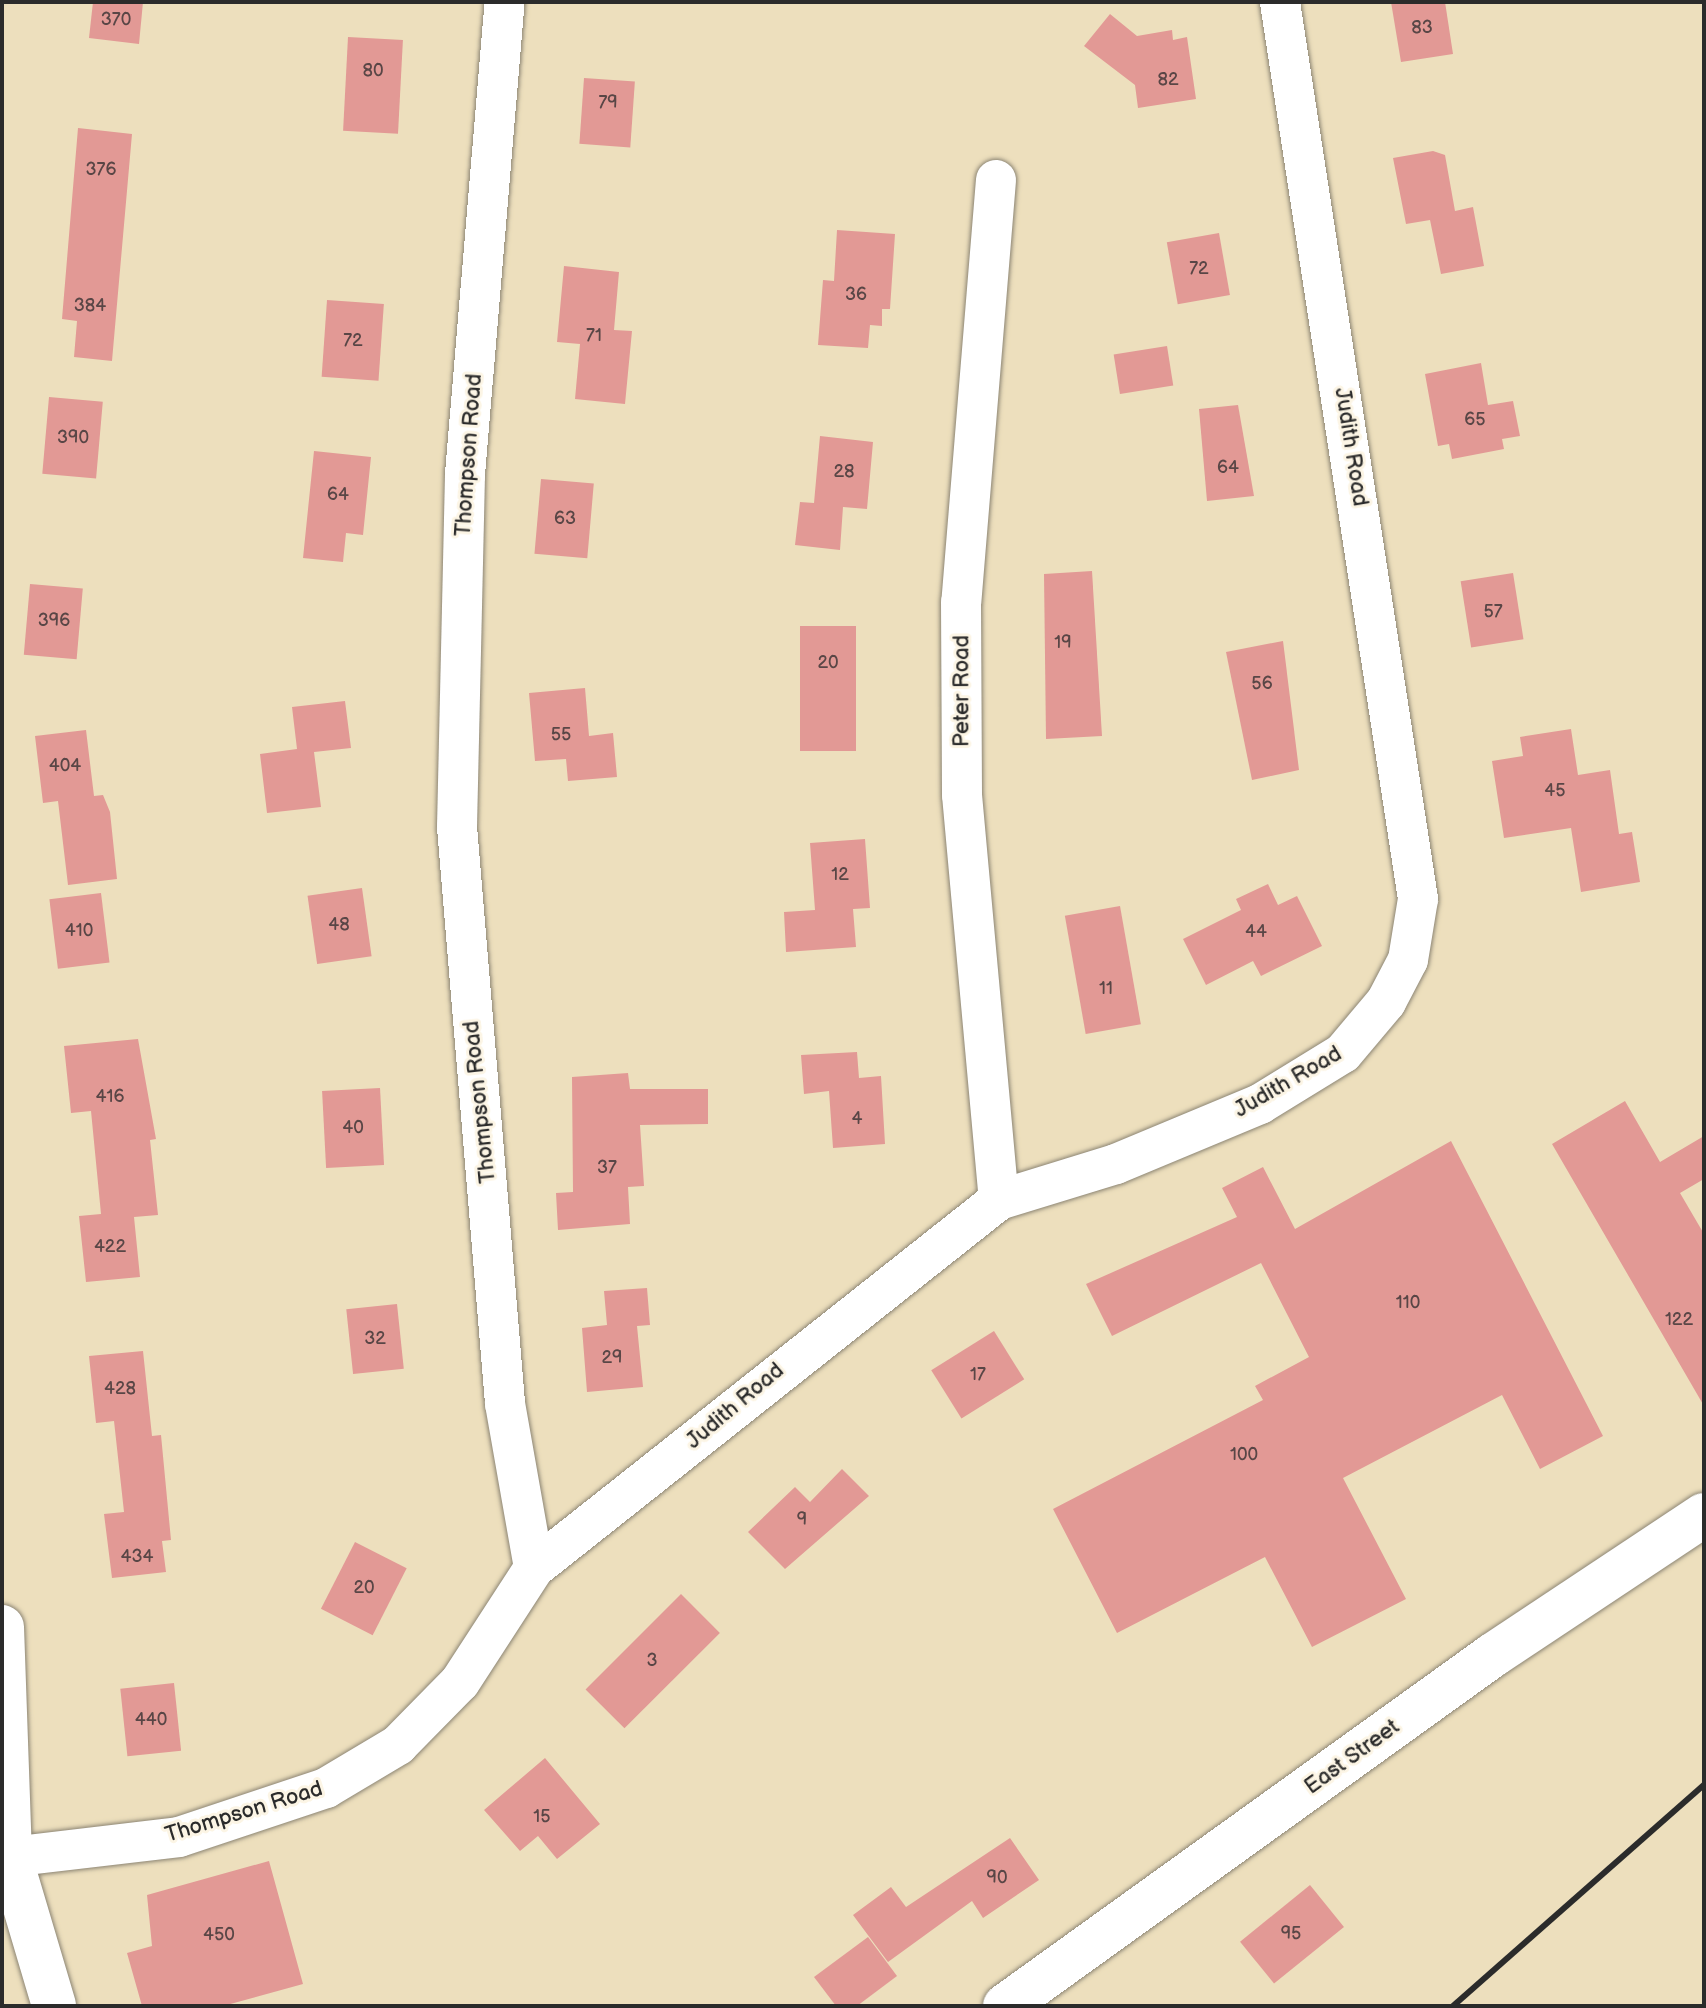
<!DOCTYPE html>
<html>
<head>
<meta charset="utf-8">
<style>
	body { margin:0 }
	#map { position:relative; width:1706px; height:2008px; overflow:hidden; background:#eddfbd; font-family:"Balsamiq Sans",sans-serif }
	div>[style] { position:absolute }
	.building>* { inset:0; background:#e29995; transform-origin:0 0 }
	.roads { filter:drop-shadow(0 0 2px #8c8574) drop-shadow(0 0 2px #8c8574) }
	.minor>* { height:40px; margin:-20px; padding:0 20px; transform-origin:20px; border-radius:20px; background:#fff }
	.tertiary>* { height:44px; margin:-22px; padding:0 22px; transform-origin:22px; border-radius:22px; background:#fff }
	.secondary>* { height:44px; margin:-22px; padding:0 22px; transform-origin:22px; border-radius:22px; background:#fff }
	.rail>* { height:6px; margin:-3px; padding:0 3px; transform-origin:3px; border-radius:3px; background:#2b2b2b }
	span { translate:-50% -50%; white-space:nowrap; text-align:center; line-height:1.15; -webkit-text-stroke:6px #fcf5e5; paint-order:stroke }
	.number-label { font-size:18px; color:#594646 }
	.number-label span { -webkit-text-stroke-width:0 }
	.street-label { font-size:22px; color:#2b2b2b }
	.frame { position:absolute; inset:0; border:4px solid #2b2b2b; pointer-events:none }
</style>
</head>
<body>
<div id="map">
	<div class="building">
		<div style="clip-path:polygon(93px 2px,143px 2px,139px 44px,89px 38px)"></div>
		<div style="clip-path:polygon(1391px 2px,1445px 2px,1453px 54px,1401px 62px)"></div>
		<div style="clip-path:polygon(1110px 14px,1137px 36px,1172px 30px,1173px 40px,1187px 37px,1196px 99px,1138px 108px,1135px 85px,1084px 46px)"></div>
		<div style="left:348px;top:37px;width:55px;height:94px;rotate:3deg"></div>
		<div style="left:584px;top:78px;width:51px;height:66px;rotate:4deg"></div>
		<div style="clip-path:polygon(78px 128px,132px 134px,112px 361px,74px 357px,77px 321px,62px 319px)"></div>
		<div style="clip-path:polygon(1433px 151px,1445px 155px,1455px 211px,1473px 207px,1484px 266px,1441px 274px,1430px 220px,1406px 224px,1393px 158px)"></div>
		<div style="clip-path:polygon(837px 230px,895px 234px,890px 309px,882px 309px,882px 326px,870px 325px,868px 348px,818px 345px,823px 280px,834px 281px)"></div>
		<div style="left:1219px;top:233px;width:63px;height:53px;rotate:80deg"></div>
		<div style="clip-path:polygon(564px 266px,619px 272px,614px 330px,632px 331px,625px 404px,575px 399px,580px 344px,557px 342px)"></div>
		<div style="left:327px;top:300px;width:57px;height:77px;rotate:4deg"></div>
		<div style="left:1167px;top:346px;width:40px;height:54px;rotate:81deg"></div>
		<div style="clip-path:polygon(1481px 363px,1488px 405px,1513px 401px,1520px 436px,1502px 439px,1504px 449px,1452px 459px,1449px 444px,1438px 446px,1425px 374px)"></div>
		<div style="left:49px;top:397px;width:54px;height:77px;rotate:5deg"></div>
		<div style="clip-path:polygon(1238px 405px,1254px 496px,1207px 501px,1199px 409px)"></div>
		<div style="clip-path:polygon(820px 436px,873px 442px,867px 509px,843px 507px,840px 550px,795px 545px,800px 502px,814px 503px)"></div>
		<div style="clip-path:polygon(314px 451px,371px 457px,363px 535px,346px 533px,343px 562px,303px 558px)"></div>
		<div style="left:541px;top:479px;width:53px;height:75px;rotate:5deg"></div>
		<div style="clip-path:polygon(1092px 571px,1102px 736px,1046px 739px,1044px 574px)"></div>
		<div style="left:1513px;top:573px;width:67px;height:53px;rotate:81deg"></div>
		<div style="left:30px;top:584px;width:53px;height:71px;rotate:5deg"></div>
		<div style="left:800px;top:626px;width:56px;height:125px"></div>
		<div style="clip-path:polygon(1283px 641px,1299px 770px,1252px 780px,1226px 652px)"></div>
		<div style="clip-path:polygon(585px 688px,589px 736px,613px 733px,617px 777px,568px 781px,566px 759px,535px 761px,529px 693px)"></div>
		<div style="clip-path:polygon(345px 701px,351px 748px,314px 752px,321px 807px,267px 813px,260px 754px,297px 749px,292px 707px)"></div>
		<div style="clip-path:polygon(1571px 729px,1578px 775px,1610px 770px,1619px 834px,1632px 832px,1640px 882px,1581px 892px,1571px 828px,1504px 838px,1492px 761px,1523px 756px,1520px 737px)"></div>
		<div style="clip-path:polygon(86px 730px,94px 796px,103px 795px,110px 812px,117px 879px,68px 885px,58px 801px,43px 803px,35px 736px)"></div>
		<div style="clip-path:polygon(865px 839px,870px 908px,853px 909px,856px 947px,786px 952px,784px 912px,815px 910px,810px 843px)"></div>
		<div style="clip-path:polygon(1268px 884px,1278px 905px,1297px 896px,1322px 946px,1261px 976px,1253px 961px,1206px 985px,1183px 939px,1241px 910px,1236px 899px)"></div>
		<div style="left:362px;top:888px;width:69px;height:55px;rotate:82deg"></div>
		<div style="left:101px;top:893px;width:70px;height:52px;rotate:83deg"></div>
		<div style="left:1120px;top:906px;width:120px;height:56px;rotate:80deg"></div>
		<div style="clip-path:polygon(138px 1039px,156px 1139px,150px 1140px,158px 1215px,134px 1217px,140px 1277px,86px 1282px,79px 1216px,101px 1214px,91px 1111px,71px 1113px,64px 1046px)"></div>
		<div style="clip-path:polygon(857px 1052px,859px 1078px,881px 1076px,885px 1144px,833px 1148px,829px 1091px,804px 1094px,801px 1055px)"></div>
		<div style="clip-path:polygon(628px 1073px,630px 1089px,708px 1089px,708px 1124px,640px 1125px,644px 1186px,628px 1187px,630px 1224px,558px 1230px,556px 1193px,573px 1192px,572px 1077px)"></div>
		<div style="left:380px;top:1088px;width:77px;height:58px;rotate:87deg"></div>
		<div style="clip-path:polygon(1625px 1101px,1660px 1162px,1704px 1136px,1704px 1179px,1680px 1193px,1704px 1234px,1704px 1406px,1552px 1144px)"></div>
		<div style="clip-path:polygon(1451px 1141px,1603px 1436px,1540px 1469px,1502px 1395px,1343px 1478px,1406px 1599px,1312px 1647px,1265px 1557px,1117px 1633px,1053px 1509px,1263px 1400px,1255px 1386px,1309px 1357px,1261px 1263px,1112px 1336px,1086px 1284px,1237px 1217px,1222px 1188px,1263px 1167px,1295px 1229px)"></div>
		<div style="clip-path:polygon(647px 1288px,650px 1325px,637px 1326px,643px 1387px,587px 1392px,582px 1328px,607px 1325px,604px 1291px)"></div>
		<div style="left:397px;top:1304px;width:65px;height:51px;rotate:84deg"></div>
		<div style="left:994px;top:1331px;width:57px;height:74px;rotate:58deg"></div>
		<div style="clip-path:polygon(143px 1351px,152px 1436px,161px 1435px,171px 1540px,162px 1541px,166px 1572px,112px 1578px,104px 1514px,124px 1512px,114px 1421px,96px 1423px,89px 1356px)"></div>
		<div style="clip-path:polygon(842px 1469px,869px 1496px,785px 1569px,748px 1532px,795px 1487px,810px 1502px)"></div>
		<div style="left:355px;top:1542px;width:58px;height:75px;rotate:27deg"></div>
		<div style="left:681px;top:1594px;width:55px;height:135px;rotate:45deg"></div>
		<div style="left:174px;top:1683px;width:68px;height:54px;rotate:84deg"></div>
		<div style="clip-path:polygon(545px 1758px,600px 1824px,557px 1859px,538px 1836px,520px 1851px,484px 1810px)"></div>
		<div style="clip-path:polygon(1010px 1838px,1039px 1880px,983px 1918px,972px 1901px,888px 1962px,853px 1915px,891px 1887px,906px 1907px)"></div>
		<div style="clip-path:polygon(269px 1861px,303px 1984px,223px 2006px,142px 2006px,127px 1953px,152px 1946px,147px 1895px)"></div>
		<div style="left:1310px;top:1885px;width:54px;height:90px;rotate:51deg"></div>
		<div style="clip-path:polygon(868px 1937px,897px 1976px,857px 2006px,836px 2006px,814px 1977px)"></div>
	</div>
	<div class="roads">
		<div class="minor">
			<div style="left:996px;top:180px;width:423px;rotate:94.7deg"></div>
			<div style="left:961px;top:602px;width:193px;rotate:89.7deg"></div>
			<div style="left:962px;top:795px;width:407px;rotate:84.8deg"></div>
			<div style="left:534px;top:1568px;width:593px;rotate:-38.36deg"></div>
			<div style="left:999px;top:1200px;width:122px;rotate:-17.1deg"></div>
			<div style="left:1116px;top:1164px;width:156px;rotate:-22.6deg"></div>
			<div style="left:1260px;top:1104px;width:97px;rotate:-31.6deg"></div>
			<div style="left:1343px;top:1053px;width:67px;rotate:-49.9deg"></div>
			<div style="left:1386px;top:1002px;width:47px;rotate:-62.4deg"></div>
			<div style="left:1408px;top:960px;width:62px;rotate:-80.7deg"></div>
			<div style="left:1418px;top:899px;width:908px;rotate:-98.75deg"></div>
			<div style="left:10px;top:1857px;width:170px;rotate:-6.7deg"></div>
			<div style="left:179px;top:1837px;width:155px;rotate:-18.4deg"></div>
			<div style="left:326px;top:1788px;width:84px;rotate:-30.8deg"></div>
			<div style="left:398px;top:1745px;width:88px;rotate:-45.5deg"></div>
			<div style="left:460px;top:1682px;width:136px;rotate:-57deg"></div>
			<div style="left:534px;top:1568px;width:168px;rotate:-100deg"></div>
			<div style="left:505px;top:1403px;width:578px;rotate:-94.76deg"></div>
			<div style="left:457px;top:827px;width:353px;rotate:-88.7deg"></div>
			<div style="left:465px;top:474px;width:474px;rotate:-85.2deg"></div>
		</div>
		<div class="tertiary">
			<div style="left:1005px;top:2006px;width:601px;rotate:-35.73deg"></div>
			<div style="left:1493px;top:1655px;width:253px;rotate:-33.6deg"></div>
		</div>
		<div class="secondary">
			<div style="left:2px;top:1627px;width:230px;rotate:88deg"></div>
			<div style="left:10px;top:1857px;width:155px;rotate:73.5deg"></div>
		</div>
	</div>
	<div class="rail">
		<div style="left:1453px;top:2006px;width:334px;rotate:-41.4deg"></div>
	</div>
	<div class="number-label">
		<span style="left:116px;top:20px">370</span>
		<span style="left:1422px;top:28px">83</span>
		<span style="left:373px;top:71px">80</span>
		<span style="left:1168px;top:80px">82</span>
		<span style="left:608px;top:103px">79</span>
		<span style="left:101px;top:170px">376</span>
		<span style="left:1199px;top:269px">72</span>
		<span style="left:856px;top:295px">36</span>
		<span style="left:90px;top:306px">384</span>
		<span style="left:594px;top:336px">71</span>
		<span style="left:353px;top:341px">72</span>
		<span style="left:1475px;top:420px">65</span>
		<span style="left:73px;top:438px">390</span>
		<span style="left:1228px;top:468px">64</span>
		<span style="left:844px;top:472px">28</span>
		<span style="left:338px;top:495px">64</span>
		<span style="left:565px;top:519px">63</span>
		<span style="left:1493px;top:612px">57</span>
		<span style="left:54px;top:621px">396</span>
		<span style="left:1063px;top:643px">19</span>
		<span style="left:828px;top:663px">20</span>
		<span style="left:1262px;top:684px">56</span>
		<span style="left:561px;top:735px">55</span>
		<span style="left:65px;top:766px">404</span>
		<span style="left:1555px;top:791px">45</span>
		<span style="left:840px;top:875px">12</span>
		<span style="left:339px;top:925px">48</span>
		<span style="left:79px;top:931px">410</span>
		<span style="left:1256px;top:932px">44</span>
		<span style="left:1106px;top:989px">11</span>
		<span style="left:110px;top:1097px">416</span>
		<span style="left:857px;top:1119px">4</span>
		<span style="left:353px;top:1128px">40</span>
		<span style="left:607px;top:1168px">37</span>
		<span style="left:110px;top:1247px">422</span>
		<span style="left:1408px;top:1303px">110</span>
		<span style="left:1679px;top:1320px">122</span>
		<span style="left:375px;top:1339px">32</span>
		<span style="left:612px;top:1358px">29</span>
		<span style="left:978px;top:1375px">17</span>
		<span style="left:120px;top:1389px">428</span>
		<span style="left:1244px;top:1455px">100</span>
		<span style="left:802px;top:1520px">9</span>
		<span style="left:137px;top:1557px">434</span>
		<span style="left:364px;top:1588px">20</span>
		<span style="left:652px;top:1661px">3</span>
		<span style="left:151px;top:1720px">440</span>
		<span style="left:542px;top:1817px">15</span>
		<span style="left:997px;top:1878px">90</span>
		<span style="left:1291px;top:1934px">95</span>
		<span style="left:219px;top:1935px">450</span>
	</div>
	<div class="street-label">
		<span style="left:1351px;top:447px;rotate:81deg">Judith Road</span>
		<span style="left:469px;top:455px;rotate:-86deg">Thompson Road</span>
		<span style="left:962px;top:691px;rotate:-90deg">Peter Road</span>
		<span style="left:1288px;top:1082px;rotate:-30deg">Judith Road</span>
		<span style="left:480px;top:1102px;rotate:-96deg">Thompson Road</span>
		<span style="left:735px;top:1406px;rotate:-40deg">Judith Road</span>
		<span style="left:1352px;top:1757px;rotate:-36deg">East Street</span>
		<span style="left:244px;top:1812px;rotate:-17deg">Thompson Road</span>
	</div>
	<div class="frame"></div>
</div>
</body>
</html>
